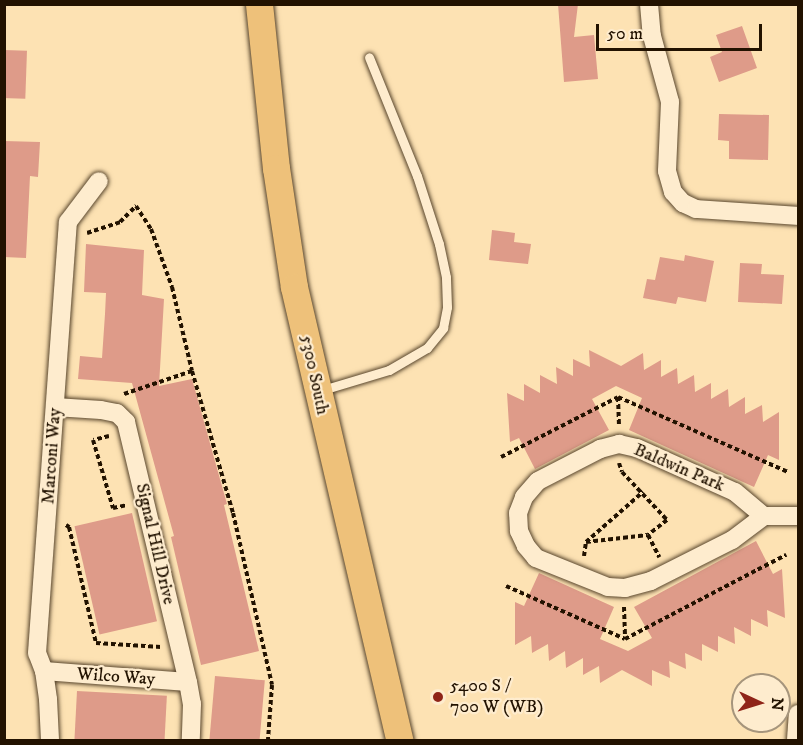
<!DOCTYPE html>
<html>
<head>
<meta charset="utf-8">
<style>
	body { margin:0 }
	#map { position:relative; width:803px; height:745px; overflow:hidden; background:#fde2b3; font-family:"IM FELL DW Pica",serif }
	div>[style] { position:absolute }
	.building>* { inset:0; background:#de9b89; transform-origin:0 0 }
	.path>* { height:4px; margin-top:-2px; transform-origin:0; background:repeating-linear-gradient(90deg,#221200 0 4.5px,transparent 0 7.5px) }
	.roads { filter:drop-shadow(0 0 2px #59462d) drop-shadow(0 0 2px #59462d) }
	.lane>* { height:9px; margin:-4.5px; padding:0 4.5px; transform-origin:4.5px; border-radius:4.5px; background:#feecce }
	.street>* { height:18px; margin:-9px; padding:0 9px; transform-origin:9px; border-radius:9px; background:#feecce }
	.primary>* { height:27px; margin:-13.5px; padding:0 13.5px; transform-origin:13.5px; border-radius:13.5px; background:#eec17a }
	.dots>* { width:16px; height:16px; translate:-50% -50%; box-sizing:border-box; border:3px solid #feecce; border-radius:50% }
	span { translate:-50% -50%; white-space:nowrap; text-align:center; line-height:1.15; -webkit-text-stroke:4.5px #feecce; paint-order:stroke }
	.street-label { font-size:18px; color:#221200 }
	.poi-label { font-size:18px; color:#221200 }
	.left { translate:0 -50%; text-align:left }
	.frame { position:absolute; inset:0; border:6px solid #221200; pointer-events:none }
	.north { position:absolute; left:731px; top:673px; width:60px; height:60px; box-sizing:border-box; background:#feecce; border:2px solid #a6957c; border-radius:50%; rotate:94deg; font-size:16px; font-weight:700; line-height:24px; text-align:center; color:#221200 }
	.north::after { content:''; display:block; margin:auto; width:21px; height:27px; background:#8f2418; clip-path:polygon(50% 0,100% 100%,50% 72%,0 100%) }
	.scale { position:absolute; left:596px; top:24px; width:166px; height:27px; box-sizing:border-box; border:3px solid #221200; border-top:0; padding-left:8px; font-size:18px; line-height:21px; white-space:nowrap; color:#221200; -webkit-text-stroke:4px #feecce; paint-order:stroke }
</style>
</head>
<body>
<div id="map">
	<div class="building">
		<div style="clip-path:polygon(558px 4px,578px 4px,574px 37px,594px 35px,598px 79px,564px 82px)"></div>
		<div style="clip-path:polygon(742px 26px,757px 68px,719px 82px,710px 57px,722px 52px,716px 35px)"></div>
		<div style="left:4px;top:50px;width:23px;height:48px;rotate:2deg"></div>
		<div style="clip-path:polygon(719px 114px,769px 115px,768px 160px,729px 159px,729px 141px,718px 140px)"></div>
		<div style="clip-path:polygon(4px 141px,40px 142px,38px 177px,30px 176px,26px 258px,4px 257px)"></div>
		<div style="clip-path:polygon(492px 230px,515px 233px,514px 242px,531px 244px,528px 264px,489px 260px)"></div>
		<div style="clip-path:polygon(86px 244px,144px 250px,142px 295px,164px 299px,159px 386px,192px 379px,227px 504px,224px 505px,259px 651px,201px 665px,171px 537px,174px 536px,132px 383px,78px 379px,80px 356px,102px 358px,105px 314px,106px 293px,84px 292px)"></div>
		<div style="clip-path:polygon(685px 255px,714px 261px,706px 302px,678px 297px,676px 304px,643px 298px,647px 279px,655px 280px,660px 257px,684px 261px)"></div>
		<div style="clip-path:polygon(740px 263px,762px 264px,761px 274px,784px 275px,782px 304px,738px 302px)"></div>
		<div style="clip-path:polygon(589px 350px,621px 366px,643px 353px,644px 370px,661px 360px,661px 377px,677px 368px,678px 384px,694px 375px,695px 392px,711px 383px,711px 399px,728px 389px,729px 407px,745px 397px,745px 414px,762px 405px,763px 422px,779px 412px,779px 460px,768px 455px,754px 487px,629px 430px,642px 398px,616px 386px,592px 399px,609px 430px,535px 469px,519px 438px,510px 442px,507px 393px,524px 401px,524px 384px,540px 393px,540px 375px,557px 384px,556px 367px,573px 376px,573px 359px,590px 367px)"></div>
		<div style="left:132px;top:513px;width:111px;height:59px;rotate:77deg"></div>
		<div style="clip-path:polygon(756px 541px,773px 574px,782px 569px,785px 618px,767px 610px,768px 627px,751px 619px,751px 636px,734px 627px,735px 644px,718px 636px,718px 652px,702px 644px,702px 661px,685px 653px,686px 669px,669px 661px,670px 678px,652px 670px,652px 686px,622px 670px,600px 683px,599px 666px,583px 675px,583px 658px,566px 668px,565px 651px,549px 661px,548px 644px,532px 653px,531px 636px,515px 645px,515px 602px,524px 606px,539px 573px,614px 607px,600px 639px,628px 651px,652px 638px,634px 607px)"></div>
		<div style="left:215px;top:676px;width:50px;height:65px;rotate:5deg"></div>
		<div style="left:77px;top:691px;width:90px;height:50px;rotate:3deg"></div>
	</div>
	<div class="path">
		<div style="left:87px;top:233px;width:35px;rotate:-18deg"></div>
		<div style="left:120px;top:222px;width:23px;rotate:-45deg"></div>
		<div style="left:136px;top:206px;width:27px;rotate:57deg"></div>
		<div style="left:151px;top:229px;width:62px;rotate:70.1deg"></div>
		<div style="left:172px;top:287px;width:86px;rotate:76.6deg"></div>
		<div style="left:124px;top:394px;width:72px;rotate:-18.7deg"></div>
		<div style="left:192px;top:371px;width:148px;rotate:73.9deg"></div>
		<div style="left:233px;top:513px;width:176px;rotate:77.2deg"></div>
		<div style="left:272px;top:685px;width:55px;rotate:94.2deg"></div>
		<div style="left:618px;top:397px;width:29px;rotate:88deg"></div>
		<div style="left:109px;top:436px;width:16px;rotate:166deg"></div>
		<div style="left:93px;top:440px;width:71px;rotate:73.6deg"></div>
		<div style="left:113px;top:508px;width:14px;rotate:-12deg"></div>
		<div style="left:501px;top:457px;width:131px;rotate:-27.1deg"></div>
		<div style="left:618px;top:397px;width:186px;rotate:23.8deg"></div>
		<div style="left:619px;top:463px;width:9px;rotate:72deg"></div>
		<div style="left:622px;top:472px;width:66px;rotate:46.8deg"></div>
		<div style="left:667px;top:520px;width:24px;rotate:142deg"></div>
		<div style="left:648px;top:535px;width:25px;rotate:63deg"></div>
		<div style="left:66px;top:525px;width:4px;rotate:34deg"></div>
		<div style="left:69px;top:527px;width:119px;rotate:76.9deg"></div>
		<div style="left:96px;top:643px;width:65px;rotate:3.5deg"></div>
		<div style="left:586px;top:542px;width:76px;rotate:-41.3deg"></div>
		<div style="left:584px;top:556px;width:14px;rotate:-82deg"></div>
		<div style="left:586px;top:542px;width:62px;rotate:-6.4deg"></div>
		<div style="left:506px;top:586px;width:130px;rotate:24deg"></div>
		<div style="left:625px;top:639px;width:182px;rotate:-27.6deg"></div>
		<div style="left:624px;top:607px;width:32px;rotate:88deg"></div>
	</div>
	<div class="roads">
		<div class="lane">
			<div style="left:319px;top:391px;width:73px;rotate:-16.7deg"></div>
			<div style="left:389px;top:370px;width:44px;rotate:-30.1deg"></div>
			<div style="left:427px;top:348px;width:26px;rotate:-51deg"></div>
			<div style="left:443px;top:328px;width:21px;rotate:-79deg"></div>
			<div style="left:447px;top:307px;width:30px;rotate:-92deg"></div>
			<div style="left:446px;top:277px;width:34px;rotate:-102deg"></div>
			<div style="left:439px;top:244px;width:71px;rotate:-107.9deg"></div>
			<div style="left:417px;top:176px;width:128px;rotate:-112deg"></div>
		</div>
		<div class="street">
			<div style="left:649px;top:4px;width:32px;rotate:85deg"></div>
			<div style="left:652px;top:36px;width:68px;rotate:74.7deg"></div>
			<div style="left:670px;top:102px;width:69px;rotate:92.5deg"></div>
			<div style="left:667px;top:171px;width:22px;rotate:74deg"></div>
			<div style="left:673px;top:192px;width:15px;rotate:48deg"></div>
			<div style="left:683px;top:203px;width:14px;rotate:25deg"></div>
			<div style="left:696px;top:209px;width:102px;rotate:3.9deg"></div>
			<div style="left:55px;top:407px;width:46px;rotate:3.7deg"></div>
			<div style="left:101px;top:410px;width:16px;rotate:11deg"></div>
			<div style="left:117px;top:413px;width:13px;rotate:45deg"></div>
			<div style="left:126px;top:422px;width:267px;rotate:76.6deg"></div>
			<div style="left:188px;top:682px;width:22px;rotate:80deg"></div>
			<div style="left:192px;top:704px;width:36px;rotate:92deg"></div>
			<div style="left:619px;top:444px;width:18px;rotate:13deg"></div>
			<div style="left:637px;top:448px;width:107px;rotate:24.2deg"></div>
			<div style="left:735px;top:492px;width:38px;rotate:40deg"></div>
			<div style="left:764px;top:516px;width:40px;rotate:143deg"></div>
			<div style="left:732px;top:540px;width:91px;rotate:153.2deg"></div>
			<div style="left:651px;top:581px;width:27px;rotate:165deg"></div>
			<div style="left:625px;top:588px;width:17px;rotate:-177deg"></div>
			<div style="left:608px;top:587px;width:78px;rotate:-158.1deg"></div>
			<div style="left:536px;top:558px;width:16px;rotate:-130deg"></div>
			<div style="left:526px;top:546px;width:17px;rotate:-115deg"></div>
			<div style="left:519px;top:531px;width:18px;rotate:-93deg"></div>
			<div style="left:518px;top:513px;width:17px;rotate:-69deg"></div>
			<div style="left:524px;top:497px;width:21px;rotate:-49deg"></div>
			<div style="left:538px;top:481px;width:70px;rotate:-27.3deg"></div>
			<div style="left:600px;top:449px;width:20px;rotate:-15deg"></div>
			<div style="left:764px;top:516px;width:34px"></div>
			<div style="left:44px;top:671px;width:144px;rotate:4.4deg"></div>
			<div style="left:50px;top:740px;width:41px;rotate:-92.8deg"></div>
			<div style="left:48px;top:699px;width:28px;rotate:-98deg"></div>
			<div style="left:44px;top:671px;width:19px;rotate:-111deg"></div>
			<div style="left:37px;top:653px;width:432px;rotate:-85.9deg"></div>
			<div style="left:68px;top:222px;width:51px;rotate:-52.9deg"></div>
			<div style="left:796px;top:740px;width:26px;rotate:-86deg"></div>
		</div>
		<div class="primary">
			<div style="left:259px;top:4px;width:165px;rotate:84.1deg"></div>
			<div style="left:276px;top:168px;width:120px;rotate:81.4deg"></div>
			<div style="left:294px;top:287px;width:465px;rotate:76.9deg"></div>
		</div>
	</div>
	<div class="dots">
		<div style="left:438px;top:697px;background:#8f2418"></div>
	</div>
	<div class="street-label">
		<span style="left:314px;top:375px;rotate:78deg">5300 South</span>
		<span style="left:52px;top:456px;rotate:-86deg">Marconi Way</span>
		<span style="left:679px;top:468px;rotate:23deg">Baldwin Park</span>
		<span style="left:155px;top:544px;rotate:77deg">Signal Hill Drive</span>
		<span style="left:116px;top:677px;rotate:4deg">Wilco Way</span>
	</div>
	<div class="poi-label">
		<span class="left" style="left:450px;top:697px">5400 S /<br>700 W (WB)</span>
	</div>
	<div class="frame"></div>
	<div class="north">N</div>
	<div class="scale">50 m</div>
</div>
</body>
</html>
